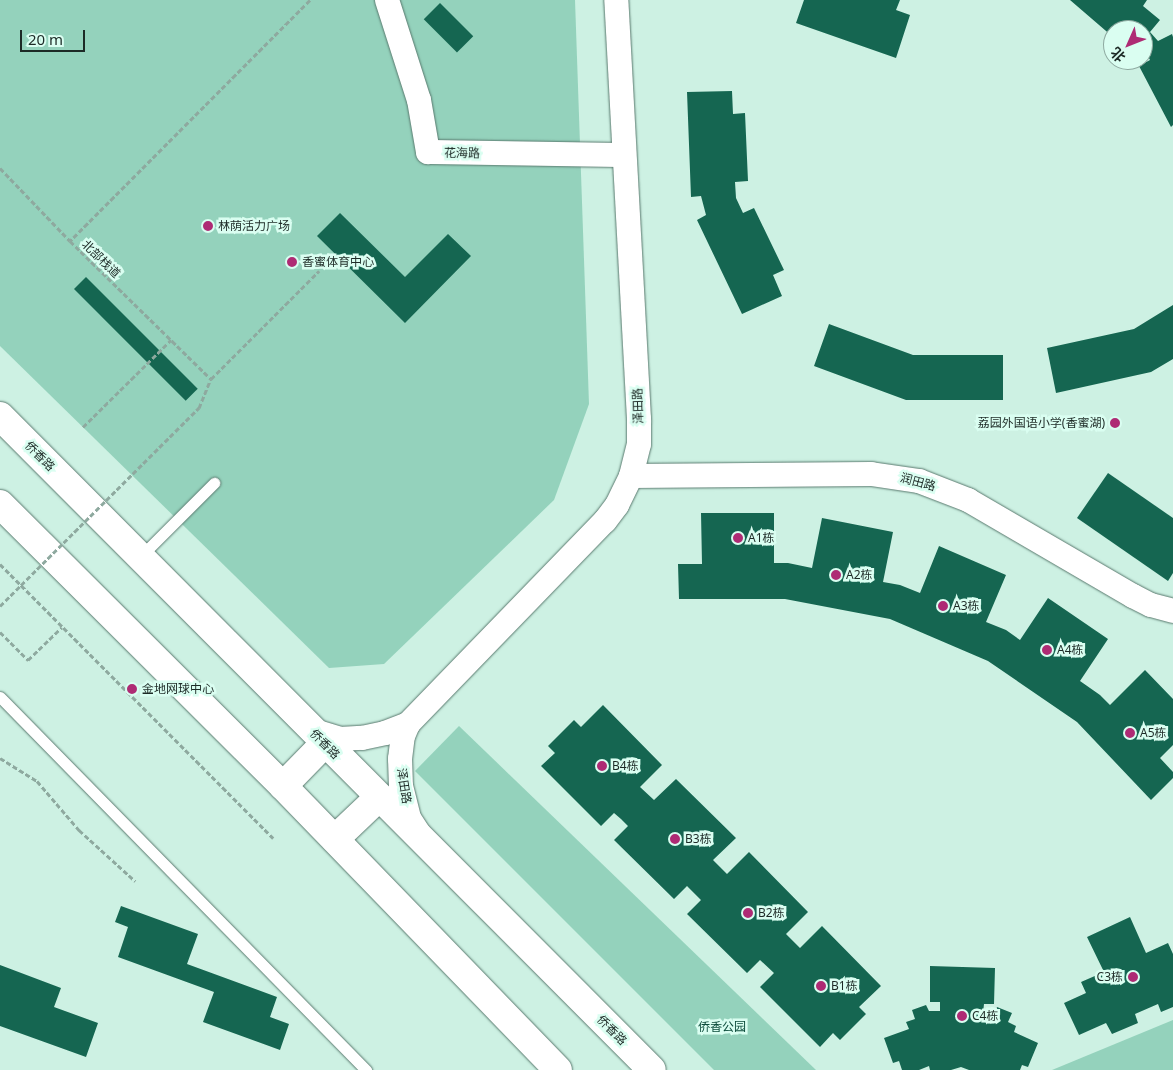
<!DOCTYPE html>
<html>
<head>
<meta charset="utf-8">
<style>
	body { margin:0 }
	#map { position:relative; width:1173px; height:1070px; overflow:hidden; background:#cdf1e3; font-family:"Noto Sans","Noto Sans SC",sans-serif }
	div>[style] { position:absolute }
	.green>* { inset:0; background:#94d2bc }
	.building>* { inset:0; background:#156651; transform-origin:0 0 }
	.path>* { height:3px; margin-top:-1.5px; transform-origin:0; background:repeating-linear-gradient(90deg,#8ea99f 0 5px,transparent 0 7.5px) }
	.roads { filter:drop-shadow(0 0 1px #59796e) drop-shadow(0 0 1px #59796e) }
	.lane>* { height:11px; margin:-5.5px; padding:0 5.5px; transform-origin:5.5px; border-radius:5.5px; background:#fff }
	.street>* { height:24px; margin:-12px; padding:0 12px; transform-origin:12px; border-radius:12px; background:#fff }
	.primary>* { height:28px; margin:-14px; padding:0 14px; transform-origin:14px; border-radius:14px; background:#fff }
	.path-bridge>* { height:3px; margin-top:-1.5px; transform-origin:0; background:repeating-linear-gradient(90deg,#8ea99f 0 5px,transparent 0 7.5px) }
	.dots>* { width:14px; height:14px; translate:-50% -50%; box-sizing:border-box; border:2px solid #dafef1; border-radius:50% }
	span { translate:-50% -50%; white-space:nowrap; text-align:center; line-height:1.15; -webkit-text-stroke:5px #dafef1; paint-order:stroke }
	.street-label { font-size:12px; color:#1d2a26 }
	.poi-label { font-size:12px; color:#1d2a26 }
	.left { translate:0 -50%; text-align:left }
	.right { translate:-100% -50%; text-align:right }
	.park-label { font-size:12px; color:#0b4b3a }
	.north { position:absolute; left:1103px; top:20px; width:50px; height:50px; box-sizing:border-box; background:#dafef1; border:1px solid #8ea9a0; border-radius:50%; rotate:226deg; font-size:14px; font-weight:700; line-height:20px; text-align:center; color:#1d2a26 }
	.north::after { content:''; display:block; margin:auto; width:18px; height:22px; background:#ae2b74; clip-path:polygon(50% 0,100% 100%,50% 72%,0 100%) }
	.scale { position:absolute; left:20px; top:30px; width:65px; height:22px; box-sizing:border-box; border:2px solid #1d2a26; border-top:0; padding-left:6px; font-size:15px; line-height:18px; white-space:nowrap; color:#1d2a26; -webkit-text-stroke:4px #dafef1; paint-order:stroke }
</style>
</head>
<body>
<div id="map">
	<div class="green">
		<div style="clip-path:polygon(0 0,575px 0,589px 404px,554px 500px,384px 664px,329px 668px,0 346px)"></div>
		<div style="clip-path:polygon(459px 726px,816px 1070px,714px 1070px,415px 771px)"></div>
		<div style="clip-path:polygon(1173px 1020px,1173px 1070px,1052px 1070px)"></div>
	</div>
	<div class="building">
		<div style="clip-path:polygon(804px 0,900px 0,896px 10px,910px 15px,896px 58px,796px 23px)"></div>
		<div style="clip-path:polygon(1070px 0,1147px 0,1143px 6px,1160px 20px,1150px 32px,1158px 41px,1172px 34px,1173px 37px,1173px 125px,1171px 127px,1139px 66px,1150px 60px,1143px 46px,1143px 30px,1113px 30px,1113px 37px)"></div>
		<div style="left:440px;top:3px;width:47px;height:23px;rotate:45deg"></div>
		<div style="clip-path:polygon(732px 91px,733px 114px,745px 113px,748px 181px,735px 182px,736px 198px,743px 213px,754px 208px,784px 270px,773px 275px,782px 296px,742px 314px,697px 220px,706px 215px,701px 196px,691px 197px,687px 92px)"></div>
		<div style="clip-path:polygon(340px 213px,405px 277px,448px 234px,471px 256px,405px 323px,317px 236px)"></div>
		<div style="left:86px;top:277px;width:158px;height:17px;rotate:45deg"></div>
		<div style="clip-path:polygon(1173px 305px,1173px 359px,1151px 372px,1056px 393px,1047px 348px,1134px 329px)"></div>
		<div style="clip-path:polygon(829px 324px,913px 355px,1003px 355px,1003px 400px,906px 400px,814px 366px)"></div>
		<div style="clip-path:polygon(1108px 473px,1173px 518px,1173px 573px,1168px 581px,1077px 518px)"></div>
		<div style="clip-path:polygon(701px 513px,774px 513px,774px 563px,788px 563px,812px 568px,822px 518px,893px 532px,883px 582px,900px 585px,920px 593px,939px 546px,1006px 575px,986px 622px,1006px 630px,1020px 640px,1048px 598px,1108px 639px,1080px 681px,1100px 695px,1110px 705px,1145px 670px,1173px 699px,1173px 745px,1160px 758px,1173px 772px,1173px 778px,1151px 800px,1077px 722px,988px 661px,890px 619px,785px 599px,679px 599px,678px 564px,702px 564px)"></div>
		<div style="clip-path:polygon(603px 705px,662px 765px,640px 787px,654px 800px,676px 779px,736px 838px,713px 860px,727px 874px,749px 852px,808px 912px,786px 934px,800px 948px,822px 926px,881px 986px,859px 1007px,866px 1014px,840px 1040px,833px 1033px,820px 1047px,760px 987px,774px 973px,760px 960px,747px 973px,687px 914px,701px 900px,687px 886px,674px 899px,614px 840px,628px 826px,621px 819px,614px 813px,601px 826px,541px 766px,555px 753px,548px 746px,574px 720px,581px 727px)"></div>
		<div style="clip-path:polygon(121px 906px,198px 934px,187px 964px,277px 997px,270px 1017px,289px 1024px,280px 1050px,203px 1022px,214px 992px,118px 957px,128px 927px,115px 922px)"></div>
		<div style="clip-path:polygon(1130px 917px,1146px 953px,1168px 943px,1173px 954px,1173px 1007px,1161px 1012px,1158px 1004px,1135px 1014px,1138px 1023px,1112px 1034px,1106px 1023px,1079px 1035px,1064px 1003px,1086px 993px,1081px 982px,1104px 972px,1087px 937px)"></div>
		<div style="clip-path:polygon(0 965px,61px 988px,54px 1007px,98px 1023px,86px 1057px,0 1026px)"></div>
		<div style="clip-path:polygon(930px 966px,995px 968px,994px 1004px,984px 1004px,983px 1013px,995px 1013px,997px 1007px,1012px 1013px,1008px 1022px,1016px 1026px,1014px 1032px,1038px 1043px,1028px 1067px,1022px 1065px,1020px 1070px,969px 1070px,961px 1067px,951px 1070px,930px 1070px,929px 1066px,919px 1070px,902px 1070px,899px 1061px,893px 1063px,884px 1038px,909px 1029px,906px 1022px,915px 1019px,912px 1010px,926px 1005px,929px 1011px,940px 1011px,940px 1002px,930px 1002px)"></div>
	</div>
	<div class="path">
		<div style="left:0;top:168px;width:101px;rotate:46.2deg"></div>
		<div style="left:83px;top:427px;width:124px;rotate:-44.7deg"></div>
		<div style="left:0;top:564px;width:387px;rotate:45.1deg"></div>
		<div style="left:0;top:632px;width:40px;rotate:45deg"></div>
		<div style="left:28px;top:660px;width:47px;rotate:-44.1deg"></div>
		<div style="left:0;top:758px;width:44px;rotate:31.9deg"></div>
		<div style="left:37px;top:781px;width:65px;rotate:49.4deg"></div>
		<div style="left:79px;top:830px;width:76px;rotate:42.3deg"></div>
	</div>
	<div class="roads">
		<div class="lane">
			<div style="left:140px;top:557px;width:105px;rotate:-45deg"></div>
			<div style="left:0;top:697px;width:523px;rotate:45.54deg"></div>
		</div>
		<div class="street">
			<div style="left:387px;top:0;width:105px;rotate:72.3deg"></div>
			<div style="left:419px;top:100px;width:53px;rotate:80.2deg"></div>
			<div style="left:428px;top:152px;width:195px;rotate:0.9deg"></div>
			<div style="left:631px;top:476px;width:240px;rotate:-0.5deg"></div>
			<div style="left:871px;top:474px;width:49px;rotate:8.3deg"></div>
			<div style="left:919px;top:481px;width:53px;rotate:21.2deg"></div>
			<div style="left:968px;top:500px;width:191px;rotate:30.2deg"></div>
			<div style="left:1133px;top:596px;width:20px;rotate:27deg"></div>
			<div style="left:1151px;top:605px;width:23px;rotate:15deg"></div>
			<div style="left:311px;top:730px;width:30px;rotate:17deg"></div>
			<div style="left:340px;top:739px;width:22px;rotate:-3deg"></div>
			<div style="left:362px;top:738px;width:24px;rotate:-12deg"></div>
			<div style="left:385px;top:733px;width:25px;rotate:-21deg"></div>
			<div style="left:418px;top:832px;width:17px;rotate:-123deg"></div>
			<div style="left:409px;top:818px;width:32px;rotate:-104deg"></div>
			<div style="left:401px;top:787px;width:28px;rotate:-92deg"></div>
			<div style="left:400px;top:759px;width:23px;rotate:-83deg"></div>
			<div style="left:403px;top:736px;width:13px;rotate:-67deg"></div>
			<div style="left:408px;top:724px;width:283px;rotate:-45.9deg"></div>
			<div style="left:605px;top:521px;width:20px;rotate:-53deg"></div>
			<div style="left:617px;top:505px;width:32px;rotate:-64deg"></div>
			<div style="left:631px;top:476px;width:33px;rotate:-76deg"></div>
			<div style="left:639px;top:444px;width:25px;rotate:-90deg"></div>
			<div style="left:639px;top:419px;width:420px;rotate:-93.1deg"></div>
		</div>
		<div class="primary">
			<div style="left:0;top:416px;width:923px;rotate:45.09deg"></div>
			<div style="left:0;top:504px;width:400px;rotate:44.9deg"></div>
			<div style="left:283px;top:786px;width:395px;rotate:45.9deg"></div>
			<div style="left:283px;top:786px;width:59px;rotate:-45.7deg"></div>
			<div style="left:335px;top:839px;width:59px;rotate:-43.6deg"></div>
		</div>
	</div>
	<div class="path-bridge">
		<div style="left:310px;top:0;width:340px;rotate:134.9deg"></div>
		<div style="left:70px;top:241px;width:197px;rotate:44.4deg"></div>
		<div style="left:211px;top:379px;width:153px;rotate:-45deg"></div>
		<div style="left:0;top:606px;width:281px;rotate:-44.9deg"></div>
		<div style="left:199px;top:408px;width:31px;rotate:-68deg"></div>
	</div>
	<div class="dots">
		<div style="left:208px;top:226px;background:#ae2b74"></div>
		<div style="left:292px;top:262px;background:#ae2b74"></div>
		<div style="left:1115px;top:423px;background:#ae2b74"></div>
		<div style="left:738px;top:538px;background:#ae2b74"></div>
		<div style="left:836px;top:575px;background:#ae2b74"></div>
		<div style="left:943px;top:606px;background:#ae2b74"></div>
		<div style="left:1047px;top:650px;background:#ae2b74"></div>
		<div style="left:132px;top:689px;background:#ae2b74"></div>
		<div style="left:1130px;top:733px;background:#ae2b74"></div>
		<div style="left:602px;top:766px;background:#ae2b74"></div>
		<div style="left:675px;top:839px;background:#ae2b74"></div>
		<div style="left:748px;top:913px;background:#ae2b74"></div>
		<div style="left:1133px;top:977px;background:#ae2b74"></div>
		<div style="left:821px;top:986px;background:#ae2b74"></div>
		<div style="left:962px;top:1016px;background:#ae2b74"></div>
	</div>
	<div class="street-label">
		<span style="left:462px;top:153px;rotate:1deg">花海路</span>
		<span style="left:101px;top:259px;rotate:44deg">北部栈道</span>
		<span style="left:638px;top:406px;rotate:-92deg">泽田路</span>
		<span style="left:40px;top:456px;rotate:45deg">侨香路</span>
		<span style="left:918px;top:482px;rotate:15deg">润田路</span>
		<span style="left:325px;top:744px;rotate:45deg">侨香路</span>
		<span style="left:404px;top:786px;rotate:81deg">泽田路</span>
		<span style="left:612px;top:1030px;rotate:45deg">侨香路</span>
	</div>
	<div class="poi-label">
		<span class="left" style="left:218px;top:226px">林荫活力广场</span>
		<span class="left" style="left:302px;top:262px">香蜜体育中心</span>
		<span class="right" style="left:1105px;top:423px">荔园外国语小学(香蜜湖)</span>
		<span class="left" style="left:748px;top:538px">A1栋</span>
		<span class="left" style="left:846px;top:575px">A2栋</span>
		<span class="left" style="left:953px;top:606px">A3栋</span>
		<span class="left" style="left:1057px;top:650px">A4栋</span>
		<span class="left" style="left:142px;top:689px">金地网球中心</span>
		<span class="left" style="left:1140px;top:733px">A5栋</span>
		<span class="left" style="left:612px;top:766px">B4栋</span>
		<span class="left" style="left:685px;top:839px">B3栋</span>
		<span class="left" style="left:758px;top:913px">B2栋</span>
		<span class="right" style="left:1123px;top:977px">C3栋</span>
		<span class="left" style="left:831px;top:986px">B1栋</span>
		<span class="left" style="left:972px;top:1016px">C4栋</span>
	</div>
	<div class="park-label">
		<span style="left:722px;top:1027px">侨香公园</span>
	</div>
	<div class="north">北</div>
	<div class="scale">20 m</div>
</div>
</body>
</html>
